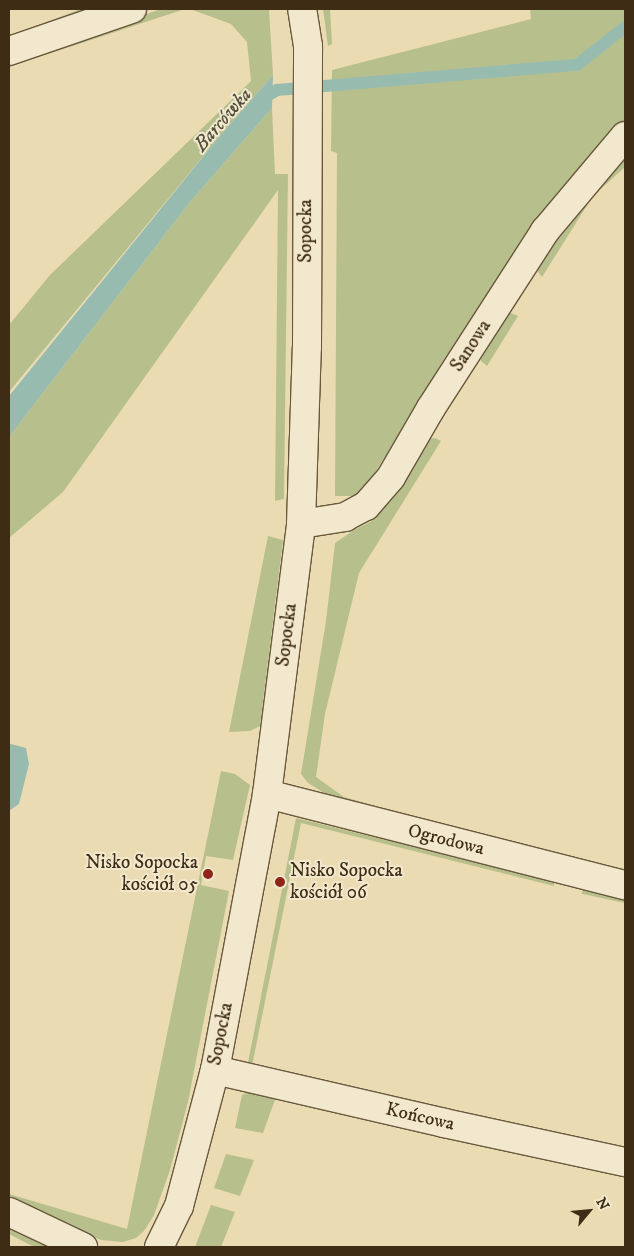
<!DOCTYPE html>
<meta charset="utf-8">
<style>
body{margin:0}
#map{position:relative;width:634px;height:1256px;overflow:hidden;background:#ebdbb3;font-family:"IM FELL DW Pica",serif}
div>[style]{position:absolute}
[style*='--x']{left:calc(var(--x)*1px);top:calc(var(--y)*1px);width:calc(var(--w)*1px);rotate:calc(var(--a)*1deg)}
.green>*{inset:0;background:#b7c08d;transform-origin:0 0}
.water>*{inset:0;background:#98bbb0}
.stream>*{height:12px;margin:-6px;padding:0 6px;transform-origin:6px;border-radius:6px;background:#98bbb0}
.roads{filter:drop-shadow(1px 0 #69583c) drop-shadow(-1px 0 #69583c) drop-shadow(0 1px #69583c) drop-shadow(0 -1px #69583c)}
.minor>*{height:28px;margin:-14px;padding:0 14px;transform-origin:14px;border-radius:14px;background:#f2e8ce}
.dots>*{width:14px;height:14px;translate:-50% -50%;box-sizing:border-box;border:2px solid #f2e8ce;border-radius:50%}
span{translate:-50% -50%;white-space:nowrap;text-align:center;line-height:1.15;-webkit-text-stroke:4px #f2e8ce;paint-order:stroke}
.street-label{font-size:19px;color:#3e2c15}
.poi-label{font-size:19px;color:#3e2c15}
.right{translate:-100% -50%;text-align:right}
.left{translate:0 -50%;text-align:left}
.water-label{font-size:20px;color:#54503c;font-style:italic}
.frame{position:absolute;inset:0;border:10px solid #3e2c15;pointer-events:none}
.north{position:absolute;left:564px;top:1186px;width:50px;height:50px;-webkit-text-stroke:4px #f2e8ce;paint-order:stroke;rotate:62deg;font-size:14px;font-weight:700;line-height:20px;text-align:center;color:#3e2c15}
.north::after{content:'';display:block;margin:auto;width:18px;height:22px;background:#3e2c15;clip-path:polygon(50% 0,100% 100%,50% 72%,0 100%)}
</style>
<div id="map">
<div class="green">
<i style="clip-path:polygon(81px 9px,108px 9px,9px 43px,9px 36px)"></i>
<i style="clip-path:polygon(161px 9px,185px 9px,9px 67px,9px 61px)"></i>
<i style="clip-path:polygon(190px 9px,269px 9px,273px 75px,219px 137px,9px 392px,9px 325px,50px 275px,251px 81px,247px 42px,231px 24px)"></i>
<i style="clip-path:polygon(323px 9px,330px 9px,332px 44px,328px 46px)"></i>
<i style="clip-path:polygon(530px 9px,625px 9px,625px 125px,431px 385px,363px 491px,353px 496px,335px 496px,337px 153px,331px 151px,332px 70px,531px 19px)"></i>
<i style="clip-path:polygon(272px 108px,275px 174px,288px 174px,284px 499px,275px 501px,278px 190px,63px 492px,9px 538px,9px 437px,190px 202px)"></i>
<i style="clip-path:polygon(625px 157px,625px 167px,593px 196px,542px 277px,538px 272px,538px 264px,592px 189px)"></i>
<i style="clip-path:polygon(511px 313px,518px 316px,487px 366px,481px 361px,479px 354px,505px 315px)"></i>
<i style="clip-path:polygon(435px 438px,441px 441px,359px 573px,325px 714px,316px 777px,344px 797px,475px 835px,347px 803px,326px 794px,308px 783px,301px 774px,326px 621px,335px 543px,354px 530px,370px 522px,382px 509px,428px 439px)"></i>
<i style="clip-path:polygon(268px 536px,283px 540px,260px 726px,250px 731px,229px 732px)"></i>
<i style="clip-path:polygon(221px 771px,235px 774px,250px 785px,233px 860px,206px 856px,201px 885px,229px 891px,188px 1102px,170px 1170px,154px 1215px,144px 1231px,136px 1238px,123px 1242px,101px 1240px,17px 1204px,9px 1200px,9px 1194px,127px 1229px)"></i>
<i style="clip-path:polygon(296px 818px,554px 881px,554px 886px,301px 823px,252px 1066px,247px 1068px)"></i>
<i style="left:583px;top:888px;width:43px;height:6px;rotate:12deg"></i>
<i style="clip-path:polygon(252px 1091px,277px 1094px,263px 1133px,235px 1128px,242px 1095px)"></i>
<i style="clip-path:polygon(226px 1154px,254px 1160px,240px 1196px,214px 1188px)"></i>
<i style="clip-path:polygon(211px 1205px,235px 1212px,221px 1247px,195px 1247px)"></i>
<i style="clip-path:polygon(9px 1227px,52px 1247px,34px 1247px,9px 1234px)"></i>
</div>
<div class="water">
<i style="clip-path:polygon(273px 75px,272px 108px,190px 202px,9px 437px,9px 396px,219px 137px)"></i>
<i style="clip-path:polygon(11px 744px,26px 748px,29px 764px,19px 804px,9px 811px,9px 745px)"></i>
</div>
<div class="stream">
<i style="--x:260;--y:103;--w:10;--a:-45"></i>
<i style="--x:267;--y:96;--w:12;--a:-31"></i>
<i style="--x:277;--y:90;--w:301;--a:-4.8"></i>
<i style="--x:577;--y:65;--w:61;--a:-38.4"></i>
</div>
<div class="roads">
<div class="minor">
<i style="--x:9;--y:51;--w:130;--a:-18.9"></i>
<i style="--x:301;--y:524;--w:45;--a:-9"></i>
<i style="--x:345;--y:517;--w:24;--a:-28"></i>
<i style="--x:366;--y:506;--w:38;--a:-49"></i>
<i style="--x:391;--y:477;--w:80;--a:-59.9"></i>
<i style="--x:431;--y:408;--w:211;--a:-57.2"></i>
<i style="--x:545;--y:231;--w:124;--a:-49.9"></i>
<i style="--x:267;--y:794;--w:369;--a:14.3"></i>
<i style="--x:215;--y:1070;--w:235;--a:13"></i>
<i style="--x:444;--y:1123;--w:185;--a:12.2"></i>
<i style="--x:9;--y:1212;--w:82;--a:25.3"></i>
<i style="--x:159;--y:1247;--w:46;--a:-64"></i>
<i style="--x:179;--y:1206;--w:141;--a:-75.2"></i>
<i style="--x:215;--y:1070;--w:281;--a:-79.3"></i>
<i style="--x:267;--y:794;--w:272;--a:-82.8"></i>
<i style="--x:301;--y:524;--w:177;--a:-88.1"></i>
<i style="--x:307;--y:347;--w:301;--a:-89.8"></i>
<i style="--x:308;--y:46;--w:37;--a:-99"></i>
</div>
</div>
<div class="dots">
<i style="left:208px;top:874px;background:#8f2418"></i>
<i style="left:280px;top:882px;background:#8f2418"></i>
</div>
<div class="street-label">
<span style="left:306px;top:231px;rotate:-90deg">Sopocka</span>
<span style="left:471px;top:346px;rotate:-57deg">Sanowa</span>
<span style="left:287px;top:635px;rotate:-83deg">Sopocka</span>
<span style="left:446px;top:840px;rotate:14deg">Ogrodowa</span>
<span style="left:221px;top:1034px;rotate:-79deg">Sopocka</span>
<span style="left:420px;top:1117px;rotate:13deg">Końcowa</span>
</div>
<div class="poi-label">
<span class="right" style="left:198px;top:874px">Nisko Sopocka<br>kościół 05</span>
<span class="left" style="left:290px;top:882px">Nisko Sopocka<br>kościół 06</span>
</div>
<div class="water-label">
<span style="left:223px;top:120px;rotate:-49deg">Barcówka</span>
</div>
<div class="frame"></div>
<div class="north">N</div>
</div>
